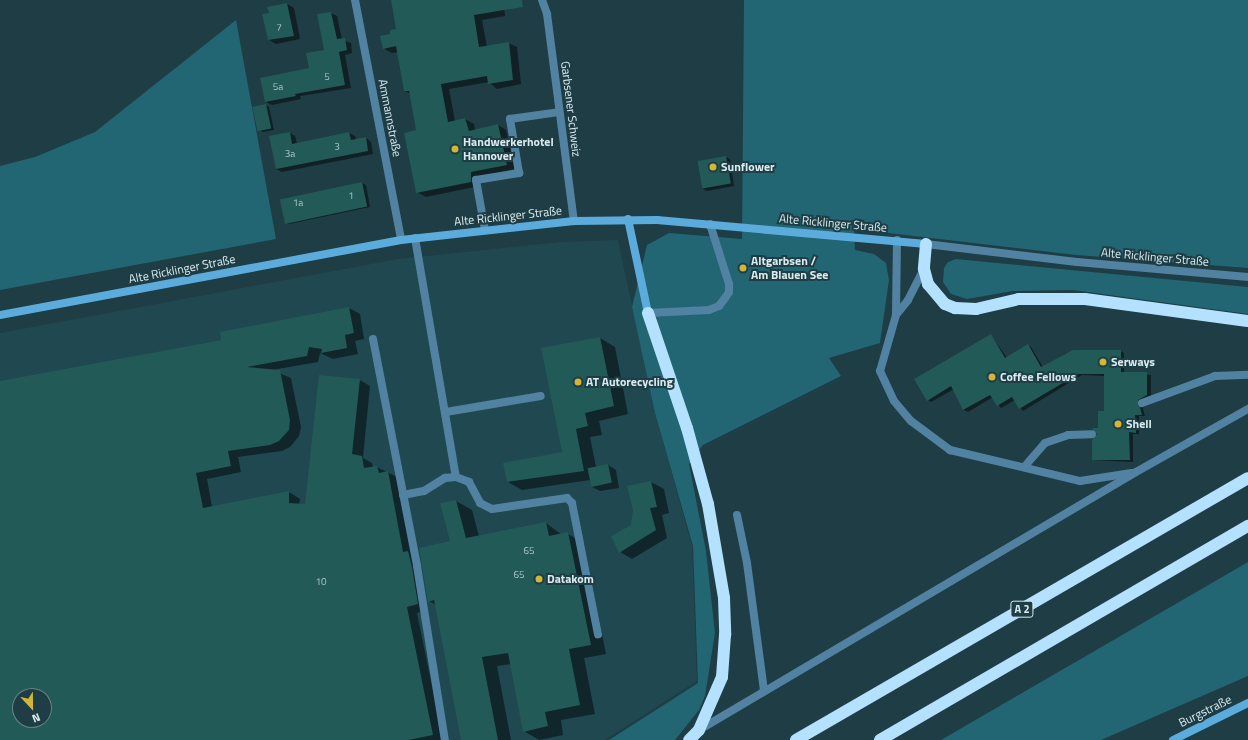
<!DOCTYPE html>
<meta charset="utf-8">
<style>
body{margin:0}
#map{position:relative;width:1248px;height:740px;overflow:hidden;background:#1e3d44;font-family:"Titillium Web",sans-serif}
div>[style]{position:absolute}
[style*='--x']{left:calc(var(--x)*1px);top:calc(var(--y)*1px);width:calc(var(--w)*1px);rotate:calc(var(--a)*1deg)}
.built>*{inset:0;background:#1f4851}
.green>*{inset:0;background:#226573}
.shadow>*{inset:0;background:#0007}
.building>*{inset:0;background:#225a57;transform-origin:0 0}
.lane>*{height:8px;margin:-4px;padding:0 4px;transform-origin:4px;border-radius:4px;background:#5282a1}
.street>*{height:8px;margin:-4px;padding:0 4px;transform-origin:4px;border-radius:4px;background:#5282a1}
.secondary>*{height:8px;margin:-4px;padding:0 4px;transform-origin:4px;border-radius:4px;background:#5bacdd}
.highway>*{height:12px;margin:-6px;padding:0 6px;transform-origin:6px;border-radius:6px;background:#b4e1ff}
.dots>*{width:11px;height:11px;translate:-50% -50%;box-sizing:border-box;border:2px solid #1e3d44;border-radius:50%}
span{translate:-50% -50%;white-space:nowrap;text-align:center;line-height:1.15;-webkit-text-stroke:4px #1e3d44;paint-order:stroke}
.number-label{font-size:10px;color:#adc8ca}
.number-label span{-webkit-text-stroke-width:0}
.shield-label span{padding:1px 3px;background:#1e3d44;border:1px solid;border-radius:3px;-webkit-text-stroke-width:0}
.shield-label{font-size:11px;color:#dbecf1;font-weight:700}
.street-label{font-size:12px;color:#dbecf1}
.poi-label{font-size:12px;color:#dbecf1;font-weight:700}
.left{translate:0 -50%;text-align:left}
.north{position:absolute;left:12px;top:688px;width:40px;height:40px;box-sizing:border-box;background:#1e3d44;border:1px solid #6a8389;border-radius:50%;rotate:158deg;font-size:11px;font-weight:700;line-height:16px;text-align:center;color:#dbecf1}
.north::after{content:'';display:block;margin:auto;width:14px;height:18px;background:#d3b635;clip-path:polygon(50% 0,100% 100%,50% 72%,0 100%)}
</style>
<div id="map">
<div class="built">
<i style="clip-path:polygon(evenodd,618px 240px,655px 413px,692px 546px,697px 681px,605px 740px,0 740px,0 333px,398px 259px,560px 242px,618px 240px,20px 696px,44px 696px,44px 720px,20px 720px,20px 696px)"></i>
</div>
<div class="green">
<i style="clip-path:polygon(744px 0,1248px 0,1248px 268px,1076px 255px,854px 229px,855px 250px,874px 254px,886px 263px,889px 280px,880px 343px,829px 358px,841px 376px,703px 445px,689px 464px,706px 551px,715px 633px,705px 696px,699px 710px,675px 740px,609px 740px,698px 683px,693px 546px,655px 413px,632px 307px,647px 245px,669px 233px,742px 239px)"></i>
<i style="clip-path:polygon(236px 20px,276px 239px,0 290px,0 166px,35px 157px,95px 132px)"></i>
<i style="clip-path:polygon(956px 259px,1248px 287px,1248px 314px,1073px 290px,1013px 291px,967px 299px,951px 294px,943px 282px,944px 268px,948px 262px)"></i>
<i style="clip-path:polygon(1248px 562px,1248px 676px,1101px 740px,941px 740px)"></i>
</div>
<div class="shadow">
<i style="clip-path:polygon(392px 0,503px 0,505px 16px,482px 20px,487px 47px,508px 43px,517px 47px,521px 84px,497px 89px,489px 82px,449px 89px,455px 121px,465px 119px,474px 124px,475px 130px,498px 125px,506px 130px,515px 169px,479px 176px,479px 186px,426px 197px,417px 192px,417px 130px,411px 94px,405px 91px,398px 52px,392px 53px,383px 48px,397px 29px)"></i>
<i style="clip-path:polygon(287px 4px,294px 8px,300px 39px,276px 44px,269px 40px,270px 14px)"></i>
<i style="clip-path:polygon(331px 13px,337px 16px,342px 40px,351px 43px,352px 53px,345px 55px,351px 88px,300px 96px,301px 99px,272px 105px,266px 102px,261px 79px,310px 69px,325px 51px)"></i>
<i style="clip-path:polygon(266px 105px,269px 107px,274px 130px,263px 132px,259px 130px)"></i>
<i style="clip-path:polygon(290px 133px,295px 136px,297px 144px,349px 133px,355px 136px,356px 140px,366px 138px,371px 142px,373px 154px,282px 172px,276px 169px)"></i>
<i style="clip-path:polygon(726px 157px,730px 159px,734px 186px,707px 191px,703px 189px)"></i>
<i style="clip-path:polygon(362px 183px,366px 185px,370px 207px,289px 224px,286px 222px)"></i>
<i style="clip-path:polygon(evenodd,349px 308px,360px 314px,364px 339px,355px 341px,358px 354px,333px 359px,320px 353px,318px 362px,272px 370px,291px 378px,301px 427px,299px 436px,290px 447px,282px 451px,238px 457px,241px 472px,207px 479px,212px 507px,289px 492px,300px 499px,299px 504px,306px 505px,360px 380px,370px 386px,363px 458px,372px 463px,373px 468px,377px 467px,399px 478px,428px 610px,417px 613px,443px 740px,0 740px,0 382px,222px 340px,349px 308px,20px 696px,44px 696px,44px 720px,20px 720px,20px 696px)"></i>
<i style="clip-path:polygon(991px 335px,1007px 358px,1028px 345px,1031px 347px,1043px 367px,1121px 351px,1124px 353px,1124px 373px,1151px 375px,1151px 397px,1141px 402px,1145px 416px,1139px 416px,1139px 434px,1133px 434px,1133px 462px,1093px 460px,1105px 412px,1105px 376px,1082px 375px,1023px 411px,1015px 400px,1001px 408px,993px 397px,968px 412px,964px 410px,954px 389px,931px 402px,928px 400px)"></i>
<i style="clip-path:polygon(600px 338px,615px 347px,628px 414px,599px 421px,602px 435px,590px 437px,596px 467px,608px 465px,616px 470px,619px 488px,600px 491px,592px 487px,590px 480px,522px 490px,508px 482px,563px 452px,542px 349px)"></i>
<i style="clip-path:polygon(651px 482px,664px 489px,669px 513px,662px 515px,667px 538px,632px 559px,620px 552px,632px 526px,634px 510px,629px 487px)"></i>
<i style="clip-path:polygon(456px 501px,472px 510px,479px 536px,546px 523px,562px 535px,568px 534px,584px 543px,606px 654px,584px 658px,595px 714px,561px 720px,563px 735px,539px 740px,524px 731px,511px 664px,497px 666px,511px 740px,462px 740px,436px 605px,429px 601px,451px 542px)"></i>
</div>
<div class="building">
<i style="clip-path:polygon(391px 0,522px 0,523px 7px,474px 15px,479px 47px,509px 42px,513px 80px,488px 84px,487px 76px,441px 84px,448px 122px,465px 118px,469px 131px,498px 124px,507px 165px,471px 172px,471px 182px,416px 193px,404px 133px,416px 130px,409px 91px,404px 91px,396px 46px,383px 49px,380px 36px,390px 34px,390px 30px,396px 29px)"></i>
<i style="clip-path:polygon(287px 3px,294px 36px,268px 40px,262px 14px,269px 13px,267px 7px)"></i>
<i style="clip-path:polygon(331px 12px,337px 39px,345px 38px,347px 50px,339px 52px,345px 85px,295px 94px,296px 96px,265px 102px,260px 78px,309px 68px,306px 53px,324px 50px,317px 14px)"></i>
<i style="left:266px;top:104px;width:25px;height:14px;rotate:78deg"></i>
<i style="clip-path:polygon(290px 132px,292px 144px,349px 132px,351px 140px,366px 137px,368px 151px,276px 169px,269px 136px)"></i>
<i style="left:726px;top:156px;width:28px;height:29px;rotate:80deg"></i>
<i style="left:362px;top:182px;width:25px;height:84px;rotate:78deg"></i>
<i style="clip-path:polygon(evenodd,349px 307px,354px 333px,345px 335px,347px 348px,321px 353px,322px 349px,309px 347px,307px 356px,247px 367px,280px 370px,290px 420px,289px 430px,279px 441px,270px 445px,228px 451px,231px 466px,196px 473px,203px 508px,289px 491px,289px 503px,305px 504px,319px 375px,360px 379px,352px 454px,362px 456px,364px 468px,377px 466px,379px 473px,388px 471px,403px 552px,408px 551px,412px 567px,418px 604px,407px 607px,433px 735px,408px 740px,0 740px,0 381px,221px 340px,220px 332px,349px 307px,20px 696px,44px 696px,44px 720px,20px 720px,20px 696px)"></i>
<i style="clip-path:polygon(991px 334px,1005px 358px,1028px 344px,1041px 367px,1073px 350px,1121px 350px,1121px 372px,1147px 372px,1147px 395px,1138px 400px,1142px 415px,1135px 415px,1136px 433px,1129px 432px,1130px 460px,1092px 460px,1092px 440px,1097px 434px,1092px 428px,1098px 428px,1098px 411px,1104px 411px,1104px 374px,1078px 374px,1019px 409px,1012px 397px,997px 406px,990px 395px,963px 410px,951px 386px,927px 401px,914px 379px)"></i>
<i style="clip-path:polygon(600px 337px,614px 406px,585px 413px,588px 426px,576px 429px,584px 471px,507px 482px,503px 463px,562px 452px,541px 348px)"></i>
<i style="left:608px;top:464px;width:19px;height:21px;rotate:78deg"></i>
<i style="clip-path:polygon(651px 481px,657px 507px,650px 508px,656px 530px,619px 553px,611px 536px,631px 525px,633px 510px,627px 486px)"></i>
<i style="clip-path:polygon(456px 500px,466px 538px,546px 522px,549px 536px,568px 532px,591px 645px,569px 649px,580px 705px,545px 712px,548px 726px,523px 732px,508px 653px,482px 657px,498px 740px,461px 740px,434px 600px,428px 602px,419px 548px,450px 541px,440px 503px)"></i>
</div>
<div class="lane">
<i style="--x:485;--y:230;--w:51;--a:-100.2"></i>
<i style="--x:476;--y:180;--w:44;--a:-9.2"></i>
<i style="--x:519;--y:173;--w:55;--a:-99.5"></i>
<i style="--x:510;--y:119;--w:49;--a:-8.1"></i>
<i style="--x:415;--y:238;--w:242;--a:80.3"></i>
<i style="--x:897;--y:240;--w:75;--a:90.8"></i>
<i style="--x:896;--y:315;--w:58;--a:105.9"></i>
<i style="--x:880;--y:371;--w:33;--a:65"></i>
<i style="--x:894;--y:401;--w:26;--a:50"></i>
<i style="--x:911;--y:421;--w:49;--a:36.6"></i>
<i style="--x:950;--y:450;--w:134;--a:13.4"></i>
<i style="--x:1080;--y:481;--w:52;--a:-8.9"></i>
<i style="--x:896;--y:315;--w:19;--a:-51"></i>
<i style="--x:908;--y:300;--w:35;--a:-63"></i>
<i style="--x:373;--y:339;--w:231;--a:79"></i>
<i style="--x:417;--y:566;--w:176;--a:80.9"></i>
<i style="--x:1142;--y:403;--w:78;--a:-20.3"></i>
<i style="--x:1215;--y:376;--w:33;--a:-2"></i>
<i style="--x:446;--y:412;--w:96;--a:-9.6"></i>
<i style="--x:1025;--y:466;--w:30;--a:-49"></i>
<i style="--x:1045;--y:443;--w:24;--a:-19"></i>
<i style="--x:1068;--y:435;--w:24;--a:-2"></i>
<i style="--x:403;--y:495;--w:21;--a:-11"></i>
<i style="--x:424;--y:491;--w:25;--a:-32"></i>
<i style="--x:445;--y:478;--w:11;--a:-5"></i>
<i style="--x:456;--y:477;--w:14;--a:21"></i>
<i style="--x:469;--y:482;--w:24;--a:62"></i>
<i style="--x:480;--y:503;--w:13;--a:27"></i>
<i style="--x:492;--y:509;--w:76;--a:-8.3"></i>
<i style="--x:567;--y:498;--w:7;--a:45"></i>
<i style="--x:572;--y:503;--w:134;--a:78.8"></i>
<i style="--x:737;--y:515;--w:49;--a:78.2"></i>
<i style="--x:747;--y:563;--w:129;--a:82.4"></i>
<i style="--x:699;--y:730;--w:507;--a:-30.56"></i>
<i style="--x:1136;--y:472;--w:129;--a:-29.4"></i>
</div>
<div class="street">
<i style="--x:355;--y:0;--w:244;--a:79.1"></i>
<i style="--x:542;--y:0;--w:15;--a:70"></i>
<i style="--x:547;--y:14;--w:209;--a:82.6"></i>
<i style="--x:926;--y:244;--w:152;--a:6.8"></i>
<i style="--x:1077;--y:262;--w:172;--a:5"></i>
<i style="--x:648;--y:313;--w:61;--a:-2.8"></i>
<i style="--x:709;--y:310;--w:11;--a:-22"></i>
<i style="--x:719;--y:306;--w:10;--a:-53"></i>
<i style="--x:725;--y:298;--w:7;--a:-56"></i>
<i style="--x:729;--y:292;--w:8;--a:-90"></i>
<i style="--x:729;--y:284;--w:63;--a:-107.6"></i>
</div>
<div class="secondary">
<i style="--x:628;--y:219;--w:96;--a:78"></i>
<i style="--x:0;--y:315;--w:408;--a:-10.6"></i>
<i style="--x:401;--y:240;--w:174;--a:-6.3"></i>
<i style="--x:574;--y:221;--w:83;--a:-0.7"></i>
<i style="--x:657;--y:220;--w:270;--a:5.1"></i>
<i style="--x:1173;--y:740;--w:84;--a:-26.3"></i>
</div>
<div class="highway">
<i style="--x:926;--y:244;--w:25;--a:95"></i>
<i style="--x:924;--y:269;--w:16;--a:75"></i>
<i style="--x:928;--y:284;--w:26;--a:50"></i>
<i style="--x:945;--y:304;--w:11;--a:22"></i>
<i style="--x:955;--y:308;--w:21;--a:3"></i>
<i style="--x:976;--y:309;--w:44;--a:-13.1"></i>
<i style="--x:1019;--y:299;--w:66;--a:0"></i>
<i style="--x:1085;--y:299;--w:164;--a:7.7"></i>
<i style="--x:648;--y:313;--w:121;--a:71.3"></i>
<i style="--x:687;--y:428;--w:79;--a:74.6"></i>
<i style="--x:708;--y:504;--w:95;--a:80.3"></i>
<i style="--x:724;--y:598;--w:37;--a:88"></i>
<i style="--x:725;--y:635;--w:42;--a:94.1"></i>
<i style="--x:722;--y:677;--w:58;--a:113.5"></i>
<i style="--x:699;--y:730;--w:14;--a:135"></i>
<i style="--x:796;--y:740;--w:522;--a:-30.1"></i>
<i style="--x:880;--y:740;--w:426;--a:-30.2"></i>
</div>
<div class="dots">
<i style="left:455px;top:149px;background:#d3b635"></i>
<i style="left:713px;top:167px;background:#d3b635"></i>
<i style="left:743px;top:268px;background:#d3b635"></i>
<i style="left:1103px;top:362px;background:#d3b635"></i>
<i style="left:992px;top:377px;background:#d3b635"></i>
<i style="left:578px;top:382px;background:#d3b635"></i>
<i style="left:1118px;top:424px;background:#d3b635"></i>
<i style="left:539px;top:579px;background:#d3b635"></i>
</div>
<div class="number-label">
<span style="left:279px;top:28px">7</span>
<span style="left:327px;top:77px">5</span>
<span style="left:278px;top:87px">5a</span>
<span style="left:337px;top:147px">3</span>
<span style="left:290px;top:154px">3a</span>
<span style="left:351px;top:196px">1</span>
<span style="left:298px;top:203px">1a</span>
<span style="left:529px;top:551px">65</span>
<span style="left:519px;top:575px">65</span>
<span style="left:321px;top:582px">10</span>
</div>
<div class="shield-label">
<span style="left:1022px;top:609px">A 2</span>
</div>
<div class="street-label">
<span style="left:571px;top:109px;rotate:83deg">Garbsener Schweiz</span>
<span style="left:390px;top:118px;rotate:79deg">Ammannstraße</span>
<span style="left:508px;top:216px;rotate:-6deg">Alte Ricklinger Straße</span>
<span style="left:833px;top:223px;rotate:5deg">Alte Ricklinger Straße</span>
<span style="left:1155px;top:257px;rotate:5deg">Alte Ricklinger Straße</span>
<span style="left:182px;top:269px;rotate:-11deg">Alte Ricklinger Straße</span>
<span style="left:1205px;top:711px;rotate:-26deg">Burgstraße</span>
</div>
<div class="poi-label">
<span class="left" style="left:463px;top:149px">Handwerkerhotel<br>Hannover</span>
<span class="left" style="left:721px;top:167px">Sunflower</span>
<span class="left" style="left:751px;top:268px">Altgarbsen /<br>Am Blauen See</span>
<span class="left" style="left:1111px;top:362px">Serways</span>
<span class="left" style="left:1000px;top:377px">Coffee Fellows</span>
<span class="left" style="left:586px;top:382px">AT Autorecycling</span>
<span class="left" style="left:1126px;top:424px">Shell</span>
<span class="left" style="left:547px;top:579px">Datakom</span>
</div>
<div class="north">N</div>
</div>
